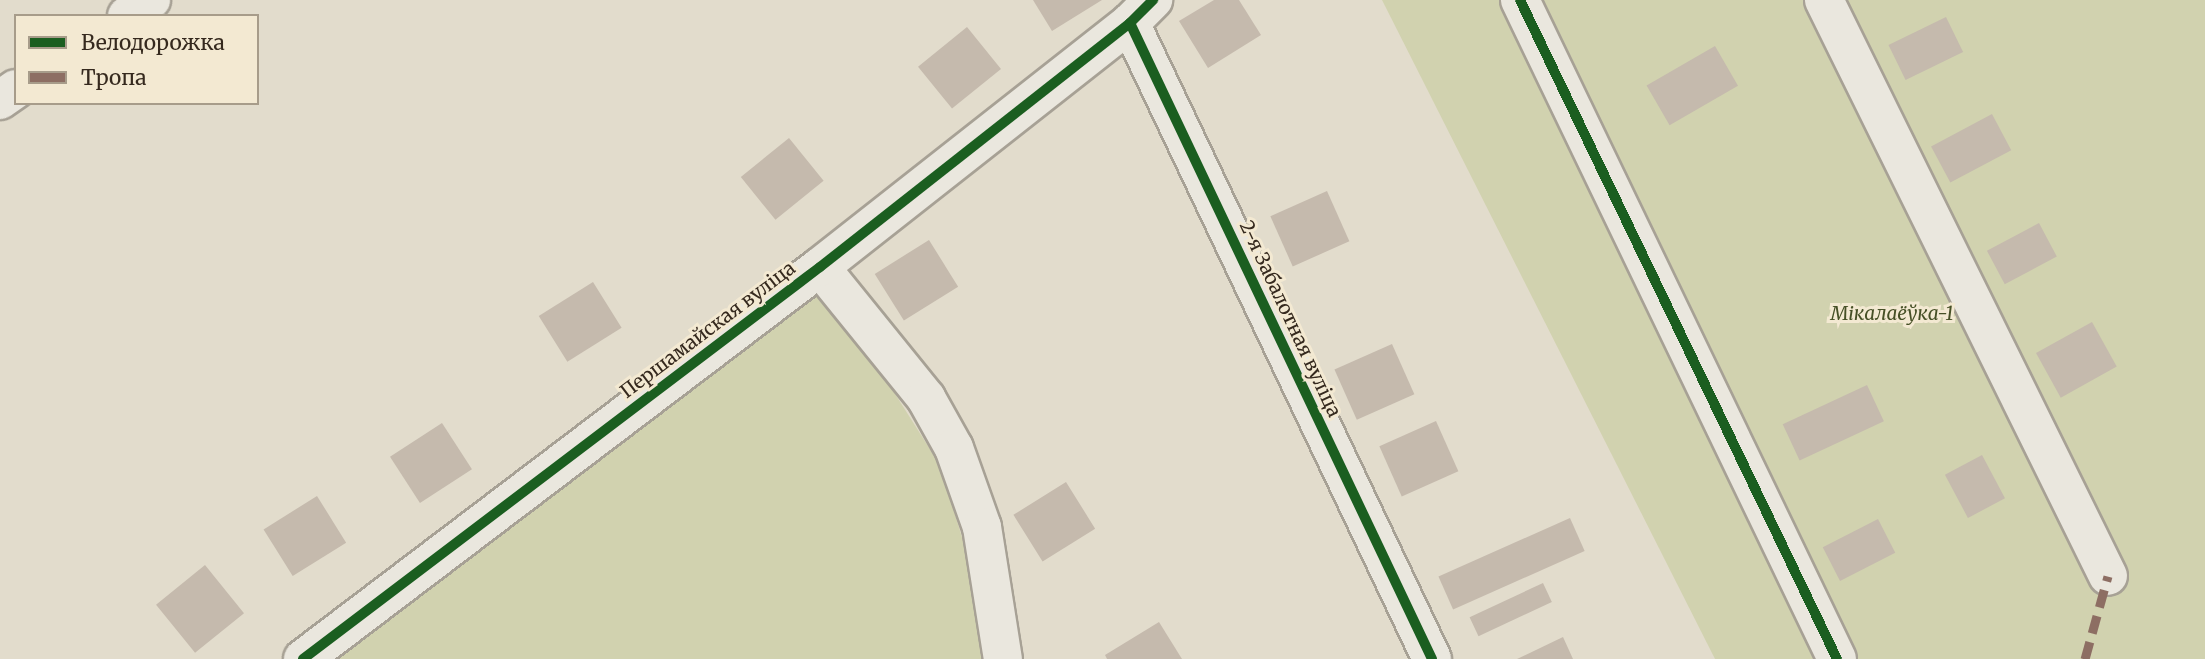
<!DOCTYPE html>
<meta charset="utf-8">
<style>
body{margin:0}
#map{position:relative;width:2205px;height:659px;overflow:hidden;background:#e2dccc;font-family:Merriweather,serif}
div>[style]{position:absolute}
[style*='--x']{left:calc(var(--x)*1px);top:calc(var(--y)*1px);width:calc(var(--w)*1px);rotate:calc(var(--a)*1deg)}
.green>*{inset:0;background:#d1d2af}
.building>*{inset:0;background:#c5baad;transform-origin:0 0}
.roads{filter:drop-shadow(2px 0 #a7a195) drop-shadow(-2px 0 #a7a195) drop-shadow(0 2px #a7a195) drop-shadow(0 -2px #a7a195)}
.minor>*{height:38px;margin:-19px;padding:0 19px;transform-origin:19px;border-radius:19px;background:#eae7de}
.quiet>*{height:9px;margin-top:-4.5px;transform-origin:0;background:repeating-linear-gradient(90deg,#8d6e63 0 18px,transparent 0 27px)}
.cycleway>*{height:10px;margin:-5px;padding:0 5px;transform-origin:5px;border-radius:5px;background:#1b5e20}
span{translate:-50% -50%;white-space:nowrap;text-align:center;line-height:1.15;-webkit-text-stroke:6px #f3e9d2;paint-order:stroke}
.park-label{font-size:19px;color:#465026;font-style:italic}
.street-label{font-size:19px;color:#35291e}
.legend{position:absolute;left:14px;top:14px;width:245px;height:91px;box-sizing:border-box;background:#f3e9d2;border:2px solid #a79c8a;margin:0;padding:9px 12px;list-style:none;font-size:21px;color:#35291e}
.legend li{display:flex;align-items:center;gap:14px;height:35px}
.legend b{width:35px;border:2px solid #a79c8a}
</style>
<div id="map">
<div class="green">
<i style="clip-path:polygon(1382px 0,2205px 0,2205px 659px,1715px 659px)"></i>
<i style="clip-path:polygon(822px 291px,873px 359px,940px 465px,978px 590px,989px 659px,338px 659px,804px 297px)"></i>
</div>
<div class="building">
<i style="clip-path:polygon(1033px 0,1102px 0,1052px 31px)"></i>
<i style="clip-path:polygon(1214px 0,1239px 0,1261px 35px,1208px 68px,1179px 21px)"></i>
<i style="left:1946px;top:17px;width:39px;height:64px;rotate:64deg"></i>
<i style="left:967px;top:27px;width:54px;height:63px;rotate:51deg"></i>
<i style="left:1715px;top:46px;width:46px;height:79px;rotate:60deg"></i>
<i style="left:1992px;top:114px;width:41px;height:69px;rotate:62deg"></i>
<i style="left:789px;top:138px;width:55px;height:62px;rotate:51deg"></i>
<i style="left:1327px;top:191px;width:55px;height:62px;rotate:66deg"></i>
<i style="left:2039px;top:223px;width:38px;height:59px;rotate:62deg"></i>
<i style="left:929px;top:240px;width:55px;height:64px;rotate:58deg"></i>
<i style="left:593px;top:282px;width:54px;height:64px;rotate:58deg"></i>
<i style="left:2092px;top:322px;width:51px;height:64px;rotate:61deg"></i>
<i style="left:1392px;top:344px;width:55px;height:63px;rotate:66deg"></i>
<i style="left:1867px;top:385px;width:40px;height:93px;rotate:65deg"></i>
<i style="left:1436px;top:421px;width:55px;height:62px;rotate:66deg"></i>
<i style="left:442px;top:423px;width:55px;height:62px;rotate:57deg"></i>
<i style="left:1982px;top:455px;width:49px;height:42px;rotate:62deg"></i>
<i style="left:1066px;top:482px;width:55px;height:62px;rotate:58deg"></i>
<i style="left:317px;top:496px;width:55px;height:63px;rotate:58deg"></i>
<i style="left:1570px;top:518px;width:36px;height:144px;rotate:66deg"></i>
<i style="left:1878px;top:519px;width:38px;height:62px;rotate:63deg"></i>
<i style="left:205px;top:565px;width:62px;height:63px;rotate:51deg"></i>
<i style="left:1543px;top:583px;width:21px;height:81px;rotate:65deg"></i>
<i style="clip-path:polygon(1159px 622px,1182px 659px,1107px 659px,1105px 655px)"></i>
<i style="clip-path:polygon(1563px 637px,1573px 659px,1517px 659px)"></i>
</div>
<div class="roads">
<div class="minor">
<i style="--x:1520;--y:0;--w:731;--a:64.31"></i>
<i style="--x:1824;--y:0;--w:642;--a:63.75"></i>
<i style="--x:127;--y:16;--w:29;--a:-34"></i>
<i style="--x:1130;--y:23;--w:704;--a:64.6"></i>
<i style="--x:0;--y:100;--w:19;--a:-35"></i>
<i style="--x:820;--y:267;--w:169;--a:51"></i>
<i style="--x:926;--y:398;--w:57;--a:60.8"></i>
<i style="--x:954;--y:448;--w:84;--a:70.5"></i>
<i style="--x:982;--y:527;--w:134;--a:81"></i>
<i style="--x:303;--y:659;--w:649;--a:-37.17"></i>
<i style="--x:820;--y:267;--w:395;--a:-38.2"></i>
<i style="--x:1130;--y:23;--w:33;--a:-45"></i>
</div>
</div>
<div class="quiet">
<i style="--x:2085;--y:659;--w:86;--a:-74.5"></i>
</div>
<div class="cycleway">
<i style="--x:1520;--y:0;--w:731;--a:64.31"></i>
<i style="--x:1130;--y:23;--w:704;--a:64.6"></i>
<i style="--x:303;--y:659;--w:649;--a:-37.17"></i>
<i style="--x:820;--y:267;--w:395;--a:-38.2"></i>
<i style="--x:1130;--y:23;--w:33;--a:-45"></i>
</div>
<div class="park-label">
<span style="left:1892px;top:314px">Мікалаёўка-1</span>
</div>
<div class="street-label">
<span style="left:1290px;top:319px;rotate:65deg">2-я Забалотная вуліца</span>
<span style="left:708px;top:330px;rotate:-37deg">Першамайская вуліца</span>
</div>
<ul class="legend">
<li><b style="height:9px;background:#1b5e20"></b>Велодорожка</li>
<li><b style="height:9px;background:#8d6e63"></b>Тропа</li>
</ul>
</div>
